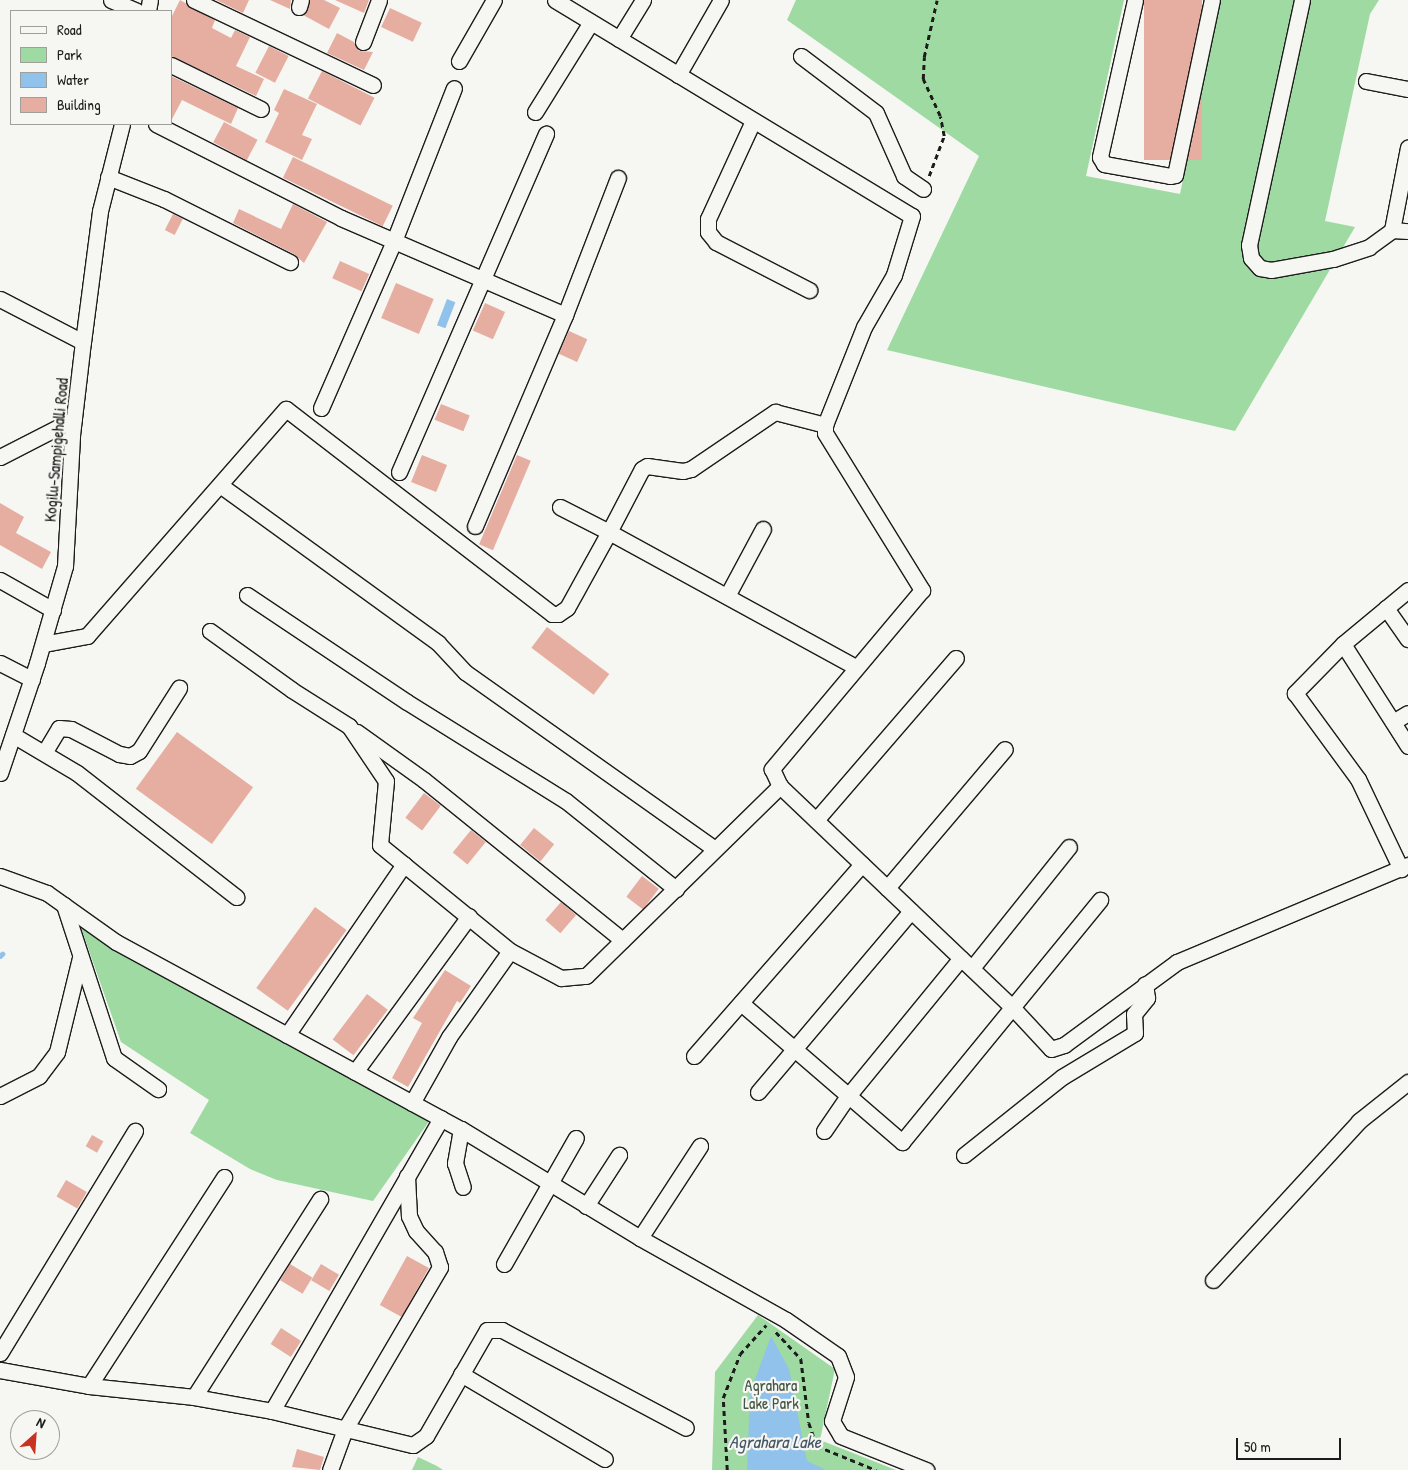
<!DOCTYPE html>
<style>
body{margin:0}
#map{position:relative;width:1408px;height:1470px;overflow:hidden;background:#f6f6f2;font-family:"Patrick Hand",sans-serif}
div>[style]{position:absolute}
[style*='--x']{left:calc(var(--x)*1px);top:calc(var(--y)*1px);width:calc(var(--w)*1px);rotate:calc(var(--a)*1deg)}
.green>*{inset:0;background:#9edaa2}
.water>*{inset:0;background:#90c2ec;transform-origin:0 0}
.stream>*{height:4.5px;margin:-2.25px;padding:0 2.25px;transform-origin:2.25px;border-radius:2.25px;background:#90c2ec}
.building>*{inset:0;background:#e6aea0;transform-origin:0 0}
.path>*{height:2.5px;margin-top:-1.25px;transform-origin:0;background:repeating-linear-gradient(90deg,#1c1c1c 0 5px,transparent 0 9px)}
.roads{filter:drop-shadow(1px 0 #1c1c1c) drop-shadow(-1px 0 #1c1c1c) drop-shadow(0 1px #1c1c1c) drop-shadow(0 -1px #1c1c1c)}
.minor>*{height:15px;margin:-7.5px;padding:0 7.5px;transform-origin:7.5px;border-radius:7.5px;background:#f6f6f2}
span{translate:-50% -50%;white-space:nowrap;text-align:center;line-height:1.15;-webkit-text-stroke:4.5px #f6f6f2;paint-order:stroke}
.street-label{font-size:16px;color:#1c1c1c}
.park-label{font-size:16px;color:#435544}
.water-label{font-size:18px;color:#455665;font-style:italic}
.legend{position:absolute;left:10px;top:10px;width:162px;height:115px;box-sizing:border-box;background:#f6f6f2;border:1px solid #9f9f9c;margin:0;padding:6px 9px;list-style:none;font-size:15px;color:#1c1c1c}
.legend li{display:flex;align-items:center;gap:10px;height:25px}
.legend b{width:25px;border:1px solid #9f9f9c}
.north{position:absolute;left:10px;top:1410px;width:50px;height:50px;box-sizing:border-box;background:#f6f6f2;border:1px solid #9f9f9c;border-radius:50%;rotate:26deg;font-size:14px;font-weight:700;line-height:20px;text-align:center;color:#1c1c1c}
.north::after{content:'';display:block;margin:auto;width:18px;height:22px;background:#c8321e;clip-path:polygon(50% 0,100% 100%,50% 72%,0 100%)}
.scale{position:absolute;left:1236px;top:1438px;width:105px;height:22px;box-sizing:border-box;border:2px solid #1c1c1c;border-top:0;padding-left:6px;font-size:15px;line-height:18px;white-space:nowrap;color:#1c1c1c;-webkit-text-stroke:4px #f6f6f2;paint-order:stroke}
</style>
<div id="map">
<div class="green">
<i style="clip-path:polygon(796px 0,1124px 0,1086px 176px,1180px 194px,1220px 0,1379px 0,1370px 14px,1325px 221px,1355px 227px,1235px 431px,887px 350px,979px 156px,787px 20px)"></i>
<i style="clip-path:polygon(80px 925px,430px 1120px,373px 1201px,277px 1180px,250px 1169px,190px 1133px,209px 1100px,121px 1042px)"></i>
<i style="clip-path:polygon(758px 1315px,835px 1369px,820px 1440px,896px 1470px,712px 1470px,715px 1372px)"></i>
<i style="clip-path:polygon(418px 1457px,437px 1466px,443px 1470px,412px 1470px)"></i>
</div>
<div class="water">
<i style="left:447px;top:299px;width:9px;height:28px;rotate:21deg"></i>
<i style="clip-path:polygon(771px 1336px,789px 1369px,807px 1461px,826px 1470px,747px 1470px,750px 1393px)"></i>
</div>
<div class="stream">
<i style="--x:0;--y:956;--w:3;--a:-45"></i>
</div>
<div class="building">
<i style="clip-path:polygon(180px 0,215px 20px,212px 28px,231px 38px,235px 30px,250px 37px,236px 66px,264px 79px,256px 96px,171px 56px,171px 18px)"></i>
<i style="clip-path:polygon(216px 0,249px 0,243px 13px)"></i>
<i style="clip-path:polygon(270px 0,291px 0,290px 9px)"></i>
<i style="clip-path:polygon(310px 0,324px 0,340px 8px,329px 29px,303px 15px)"></i>
<i style="clip-path:polygon(335px 0,369px 0,364px 13px)"></i>
<i style="left:1144px;top:0;width:58px;height:160px"></i>
<i style="left:390px;top:8px;width:35px;height:21px;rotate:25deg"></i>
<i style="clip-path:polygon(337px 33px,354px 42px,359px 51px,373px 52px,364px 70px,327px 53px)"></i>
<i style="left:269px;top:46px;width:22px;height:30px;rotate:27deg"></i>
<i style="left:322px;top:71px;width:59px;height:31px;rotate:27deg"></i>
<i style="clip-path:polygon(171px 76px,238px 108px,231px 124px,182px 100px,171px 121px)"></i>
<i style="clip-path:polygon(284px 89px,317px 104px,302px 135px,312px 139px,302px 160px,265px 142px,279px 113px,274px 110px)"></i>
<i style="left:224px;top:122px;width:38px;height:23px;rotate:28deg"></i>
<i style="left:293px;top:157px;width:111px;height:23px;rotate:26deg"></i>
<i style="clip-path:polygon(293px 204px,327px 222px,304px 263px,294px 254px,233px 223px,239px 209px,281px 229px)"></i>
<i style="left:173px;top:214px;width:11px;height:18px;rotate:27deg"></i>
<i style="left:340px;top:261px;width:32px;height:19px;rotate:24deg"></i>
<i style="left:396px;top:283px;width:41px;height:38px;rotate:23deg"></i>
<i style="left:485px;top:303px;width:22px;height:30px;rotate:24deg"></i>
<i style="left:569px;top:331px;width:20px;height:25px;rotate:24deg"></i>
<i style="left:441px;top:404px;width:31px;height:17px;rotate:22deg"></i>
<i style="left:422px;top:455px;width:27px;height:29px;rotate:22deg"></i>
<i style="left:517px;top:455px;width:15px;height:97px;rotate:23deg"></i>
<i style="clip-path:polygon(0 503px,24px 517px,16px 533px,51px 552px,42px 569px,0 545px)"></i>
<i style="left:547px;top:627px;width:78px;height:26px;rotate:37deg"></i>
<i style="left:177px;top:732px;width:94px;height:70px;rotate:36deg"></i>
<i style="left:424px;top:793px;width:21px;height:31px;rotate:37deg"></i>
<i style="left:534px;top:828px;width:26px;height:22px;rotate:39deg"></i>
<i style="left:471px;top:830px;width:19px;height:29px;rotate:39deg"></i>
<i style="left:642px;top:876px;width:21px;height:26px;rotate:37deg"></i>
<i style="left:561px;top:902px;width:20px;height:24px;rotate:41deg"></i>
<i style="left:315px;top:907px;width:39px;height:100px;rotate:36deg"></i>
<i style="clip-path:polygon(445px 970px,471px 986px,460px 1003px,457px 1001px,408px 1087px,392px 1078px,422px 1023px,413px 1018px)"></i>
<i style="left:367px;top:994px;width:26px;height:57px;rotate:37deg"></i>
<i style="left:92px;top:1135px;width:13px;height:13px;rotate:29deg"></i>
<i style="left:66px;top:1180px;width:24px;height:19px;rotate:30deg"></i>
<i style="left:407px;top:1256px;width:25px;height:56px;rotate:29deg"></i>
<i style="left:290px;top:1264px;width:26px;height:19px;rotate:31deg"></i>
<i style="left:321px;top:1264px;width:21px;height:19px;rotate:31deg"></i>
<i style="left:281px;top:1328px;width:24px;height:19px;rotate:33deg"></i>
<i style="clip-path:polygon(297px 1449px,324px 1457px,320px 1470px,292px 1467px)"></i>
</div>
<div class="path">
<i style="--x:929;--y:176;--w:43;--a:-69.4"></i>
<i style="--x:944;--y:136;--w:20;--a:-101"></i>
<i style="--x:940;--y:116;--w:41;--a:-114.7"></i>
<i style="--x:923;--y:79;--w:22;--a:-87"></i>
<i style="--x:924;--y:57;--w:58;--a:-77.2"></i>
<i style="--x:776;--y:1332;--w:37;--a:47"></i>
<i style="--x:801;--y:1359;--w:64;--a:82.9"></i>
<i style="--x:809;--y:1423;--w:24;--a:71"></i>
<i style="--x:817;--y:1446;--w:64;--a:22.1"></i>
<i style="--x:727;--y:1470;--w:72;--a:-93.2"></i>
<i style="--x:723;--y:1398;--w:47;--a:-68.9"></i>
<i style="--x:740;--y:1354;--w:39;--a:-48"></i>
</div>
<div class="roads">
<div class="minor">
<i style="--x:111;--y:0;--w:28;--a:23"></i>
<i style="--x:194;--y:0;--w:198;--a:25.4"></i>
<i style="--x:555;--y:0;--w:417;--a:31.2"></i>
<i style="--x:912;--y:216;--w:62;--a:107"></i>
<i style="--x:894;--y:275;--w:60;--a:120"></i>
<i style="--x:864;--y:327;--w:105;--a:111.7"></i>
<i style="--x:825;--y:425;--w:8;--a:90"></i>
<i style="--x:825;--y:433;--w:185;--a:58.3"></i>
<i style="--x:922;--y:590;--w:234;--a:130"></i>
<i style="--x:772;--y:769;--w:19;--a:65"></i>
<i style="--x:780;--y:786;--w:320;--a:43.6"></i>
<i style="--x:1012;--y:1007;--w:57;--a:47.1"></i>
<i style="--x:1051;--y:1049;--w:14;--a:-17"></i>
<i style="--x:1064;--y:1045;--w:140;--a:-36.3"></i>
<i style="--x:1177;--y:962;--w:251;--a:-22.8"></i>
<i style="--x:1135;--y:0;--w:161;--a:102.6"></i>
<i style="--x:1100;--y:157;--w:8;--a:60"></i>
<i style="--x:1104;--y:164;--w:67;--a:10.3"></i>
<i style="--x:1170;--y:176;--w:5;--a:-11"></i>
<i style="--x:1175;--y:175;--w:179;--a:-78.1"></i>
<i style="--x:1302;--y:0;--w:251;--a:102.2"></i>
<i style="--x:1249;--y:245;--w:13;--a:81"></i>
<i style="--x:1251;--y:258;--w:13;--a:48"></i>
<i style="--x:1260;--y:268;--w:11;--a:10"></i>
<i style="--x:1271;--y:270;--w:63;--a:-10.1"></i>
<i style="--x:1333;--y:259;--w:38;--a:-18"></i>
<i style="--x:1369;--y:247;--w:29;--a:-36"></i>
<i style="--x:1392;--y:230;--w:16;--a:4"></i>
<i style="--x:299;--y:7;--w:7;--a:-74"></i>
<i style="--x:148;--y:11;--w:11;--a:-80"></i>
<i style="--x:619;--y:39;--w:46;--a:-58.4"></i>
<i style="--x:363;--y:42;--w:45;--a:-69.1"></i>
<i style="--x:801;--y:56;--w:94;--a:37.2"></i>
<i style="--x:876;--y:113;--w:69;--a:66"></i>
<i style="--x:904;--y:176;--w:23;--a:34"></i>
<i style="--x:459;--y:61;--w:70;--a:-60.2"></i>
<i style="--x:171;--y:65;--w:100;--a:26.1"></i>
<i style="--x:678;--y:75;--w:86;--a:-60.2"></i>
<i style="--x:1366;--y:81;--w:43;--a:10.8"></i>
<i style="--x:535;--y:112;--w:106;--a:-58.1"></i>
<i style="--x:753;--y:121;--w:108;--a:114.7"></i>
<i style="--x:708;--y:219;--w:13;--a:90"></i>
<i style="--x:708;--y:232;--w:13;--a:51"></i>
<i style="--x:716;--y:242;--w:105;--a:27.3"></i>
<i style="--x:156;--y:124;--w:208;--a:26.9"></i>
<i style="--x:341;--y:218;--w:244;--a:23.4"></i>
<i style="--x:108;--y:177;--w:60;--a:21.4"></i>
<i style="--x:164;--y:199;--w:141;--a:26.6"></i>
<i style="--x:1392;--y:230;--w:84;--a:-79"></i>
<i style="--x:0;--y:299;--w:93;--a:27.4"></i>
<i style="--x:321;--y:408;--w:182;--a:-66.4"></i>
<i style="--x:394;--y:241;--w:164;--a:-68.6"></i>
<i style="--x:0;--y:457;--w:83;--a:-27.2"></i>
<i style="--x:399;--y:472;--w:369;--a:-66.5"></i>
<i style="--x:220;--y:485;--w:269;--a:35.9"></i>
<i style="--x:438;--y:643;--w:40;--a:47"></i>
<i style="--x:465;--y:672;--w:306;--a:35.3"></i>
<i style="--x:560;--y:507;--w:55;--a:27"></i>
<i style="--x:609;--y:532;--w:71;--a:-62.4"></i>
<i style="--x:642;--y:469;--w:6;--a:-31"></i>
<i style="--x:647;--y:466;--w:36;--a:8"></i>
<i style="--x:683;--y:471;--w:8;--a:-14"></i>
<i style="--x:691;--y:469;--w:102;--a:-34.2"></i>
<i style="--x:775;--y:412;--w:52;--a:14.6"></i>
<i style="--x:475;--y:526;--w:229;--a:-66.9"></i>
<i style="--x:565;--y:315;--w:147;--a:-68.9"></i>
<i style="--x:0;--y:580;--w:61;--a:29.5"></i>
<i style="--x:1408;--y:590;--w:85;--a:140.3"></i>
<i style="--x:1343;--y:644;--w:121;--a:57.5"></i>
<i style="--x:247;--y:595;--w:192;--a:33.8"></i>
<i style="--x:407;--y:702;--w:187;--a:31.9"></i>
<i style="--x:566;--y:801;--w:141;--a:38.7"></i>
<i style="--x:727;--y:596;--w:76;--a:-61.8"></i>
<i style="--x:1386;--y:608;--w:38;--a:55"></i>
<i style="--x:210;--y:631;--w:101;--a:35.7"></i>
<i style="--x:292;--y:690;--w:67;--a:32.3"></i>
<i style="--x:349;--y:726;--w:66;--a:56.1"></i>
<i style="--x:386;--y:781;--w:64;--a:95.4"></i>
<i style="--x:380;--y:845;--w:168;--a:39.2"></i>
<i style="--x:510;--y:951;--w:58;--a:27.9"></i>
<i style="--x:561;--y:978;--w:25;--a:-5"></i>
<i style="--x:586;--y:976;--w:272;--a:-44.4"></i>
<i style="--x:43;--y:644;--w:45;--a:-10.3"></i>
<i style="--x:87;--y:636;--w:302;--a:-48.8"></i>
<i style="--x:286;--y:409;--w:336;--a:37.6"></i>
<i style="--x:552;--y:614;--w:6;--a:0"></i>
<i style="--x:558;--y:614;--w:11;--a:-34"></i>
<i style="--x:567;--y:608;--w:87;--a:-61.1"></i>
<i style="--x:609;--y:532;--w:281;--a:28.7"></i>
<i style="--x:1343;--y:644;--w:69;--a:134.4"></i>
<i style="--x:1295;--y:693;--w:107;--a:53.8"></i>
<i style="--x:1358;--y:779;--w:100;--a:64.5"></i>
<i style="--x:0;--y:663;--w:36;--a:27"></i>
<i style="--x:1393;--y:722;--w:17;--a:-31"></i>
<i style="--x:357;--y:732;--w:82;--a:35.6"></i>
<i style="--x:424;--y:780;--w:255;--a:38.9"></i>
<i style="--x:13;--y:735;--w:74;--a:30.7"></i>
<i style="--x:77;--y:773;--w:202;--a:37.9"></i>
<i style="--x:44;--y:753;--w:29;--a:-59"></i>
<i style="--x:59;--y:728;--w:12;--a:5"></i>
<i style="--x:71;--y:729;--w:54;--a:27.5"></i>
<i style="--x:119;--y:754;--w:11;--a:10"></i>
<i style="--x:130;--y:756;--w:10;--a:-29"></i>
<i style="--x:139;--y:751;--w:75;--a:-57.6"></i>
<i style="--x:0;--y:773;--w:116;--a:-71.4"></i>
<i style="--x:37;--y:663;--w:101;--a:-73.9"></i>
<i style="--x:65;--y:566;--w:131;--a:-86.9"></i>
<i style="--x:72;--y:435;--w:94;--a:-83.3"></i>
<i style="--x:83;--y:342;--w:132;--a:-82.6"></i>
<i style="--x:100;--y:211;--w:90;--a:-75.8"></i>
<i style="--x:816;--y:820;--w:214;--a:-49.2"></i>
<i style="--x:0;--y:876;--w:50;--a:19.9"></i>
<i style="--x:47;--y:893;--w:85;--a:35.4"></i>
<i style="--x:116;--y:942;--w:392;--a:28.5"></i>
<i style="--x:461;--y:1129;--w:210;--a:31.3"></i>
<i style="--x:640;--y:1238;--w:167;--a:29.3"></i>
<i style="--x:786;--y:1320;--w:63;--a:34.7"></i>
<i style="--x:838;--y:1356;--w:22;--a:69"></i>
<i style="--x:846;--y:1377;--w:46;--a:107.7"></i>
<i style="--x:832;--y:1421;--w:17;--a:59"></i>
<i style="--x:841;--y:1436;--w:92;--a:21.8"></i>
<i style="--x:887;--y:888;--w:182;--a:-49.7"></i>
<i style="--x:64;--y:905;--w:161;--a:71.9"></i>
<i style="--x:114;--y:1058;--w:54;--a:35.2"></i>
<i style="--x:972;--y:968;--w:155;--a:-51.3"></i>
<i style="--x:741;--y:1003;--w:213;--a:40.8"></i>
<i style="--x:902;--y:1142;--w:313;--a:-50.7"></i>
<i style="--x:287;--y:1035;--w:207;--a:-55.6"></i>
<i style="--x:694;--y:1056;--w:255;--a:-48.8"></i>
<i style="--x:355;--y:1072;--w:193;--a:-53.8"></i>
<i style="--x:758;--y:1092;--w:237;--a:-49.8"></i>
<i style="--x:0;--y:1096;--w:44;--a:-27.1"></i>
<i style="--x:39;--y:1076;--w:30;--a:-53"></i>
<i style="--x:57;--y:1052;--w:97;--a:-76.3"></i>
<i style="--x:412;--y:1103;--w:76;--a:-60.7"></i>
<i style="--x:449;--y:1037;--w:105;--a:-54.7"></i>
<i style="--x:461;--y:1129;--w:35;--a:100"></i>
<i style="--x:455;--y:1163;--w:25;--a:72"></i>
<i style="--x:824;--y:1131;--w:42;--a:-55.6"></i>
<i style="--x:848;--y:1096;--w:178;--a:-50.7"></i>
<i style="--x:964;--y:1155;--w:125;--a:-38.5"></i>
<i style="--x:1062;--y:1077;--w:85;--a:-31.1"></i>
<i style="--x:1135;--y:1033;--w:19;--a:-93"></i>
<i style="--x:1134;--y:1014;--w:21;--a:-51"></i>
<i style="--x:1147;--y:998;--w:14;--a:-98"></i>
<i style="--x:586;--y:1206;--w:61;--a:-57.1"></i>
<i style="--x:640;--y:1238;--w:110;--a:-56.9"></i>
<i style="--x:504;--y:1264;--w:145;--a:-60.3"></i>
<i style="--x:1213;--y:1280;--w:216;--a:-47.4"></i>
<i style="--x:1359;--y:1121;--w:63;--a:-38.5"></i>
<i style="--x:0;--y:1353;--w:260;--a:-58.7"></i>
<i style="--x:0;--y:1370;--w:90;--a:10.2"></i>
<i style="--x:89;--y:1386;--w:106;--a:6"></i>
<i style="--x:194;--y:1397;--w:79;--a:10.2"></i>
<i style="--x:272;--y:1411;--w:145;--a:13.6"></i>
<i style="--x:413;--y:1445;--w:16;--a:-35"></i>
<i style="--x:426;--y:1436;--w:122;--a:-60.1"></i>
<i style="--x:487;--y:1330;--w:15;--a:0"></i>
<i style="--x:502;--y:1330;--w:208;--a:28"></i>
<i style="--x:461;--y:1374;--w:167;--a:30.6"></i>
<i style="--x:89;--y:1386;--w:249;--a:-57.1"></i>
<i style="--x:194;--y:1397;--w:235;--a:-57.5"></i>
<i style="--x:272;--y:1411;--w:338;--a:-60"></i>
<i style="--x:330;--y:1470;--w:44;--a:-69.9"></i>
<i style="--x:345;--y:1429;--w:188;--a:-59.6"></i>
<i style="--x:440;--y:1267;--w:16;--a:-108"></i>
<i style="--x:435;--y:1252;--w:28;--a:-132"></i>
<i style="--x:416;--y:1231;--w:17;--a:-115"></i>
<i style="--x:409;--y:1216;--w:40;--a:-92.9"></i>
</div>
</div>
<div class="street-label">
<span style="left:56px;top:450px;rotate:-85deg">Kogilu-Sampigehalli Road</span>
</div>
<div class="park-label">
<span style="left:771px;top:1394px">Agrahara<br>Lake Park</span>
</div>
<div class="water-label">
<span style="left:775px;top:1442px">Agrahara Lake</span>
</div>
<ul class="legend">
<li><b style="height:6px;background:#f6f6f2"></b>Road</li>
<li><b style="height:14px;background:#9edaa2"></b>Park</li>
<li><b style="height:14px;background:#90c2ec"></b>Water</li>
<li><b style="height:14px;background:#e6aea0"></b>Building</li>
</ul>
<div class="north">N</div>
<div class="scale">50 m</div>
</div>
